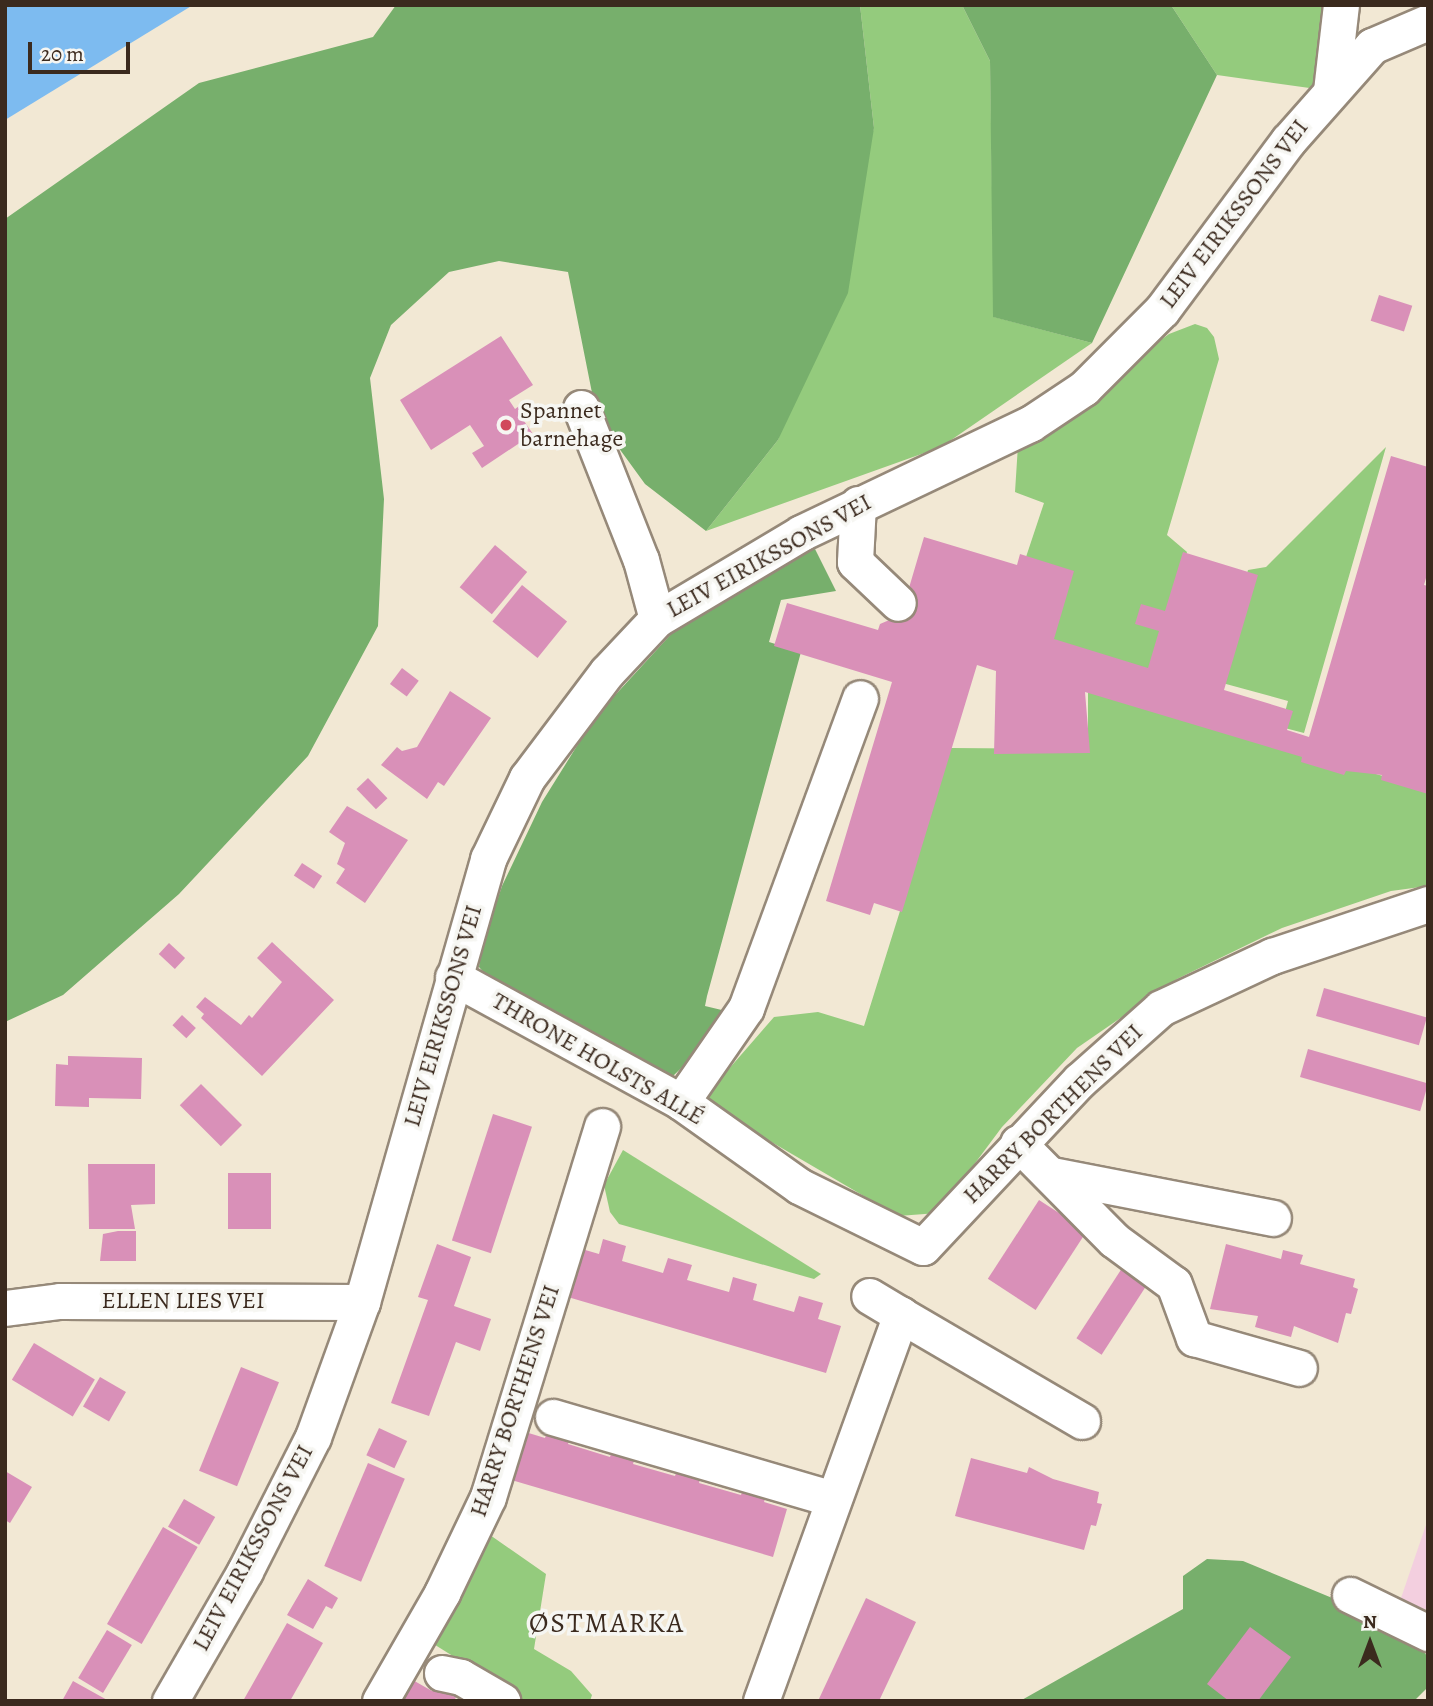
<!DOCTYPE html>
<meta charset="utf-8">
<style>
body{margin:0}
#map{position:relative;width:1433px;height:1706px;overflow:hidden;background:#f2e8d4;font-family:Alegreya,serif}
div>[style]{position:absolute}
[style*='--x']{left:calc(var(--x)*1px);top:calc(var(--y)*1px);width:calc(var(--w)*1px);rotate:calc(var(--a)*1deg)}
.built>*{inset:0;background:#f3cfdf}
.green>*{inset:0;background:#94cb7d}
.forest>*{inset:0;background:#77af6c}
.water>*{inset:0;background:#7dbbf0}
.building>*{inset:0;background:#d990b8;transform-origin:0 0}
.roads{filter:drop-shadow(2px 0 #968979) drop-shadow(-2px 0 #968979) drop-shadow(0 2px #968979) drop-shadow(0 -2px #968979)}
.minor>*{height:35px;margin:-17.5px;padding:0 17.5px;transform-origin:17.5px;border-radius:17.5px;background:#fff}
.dots>*{width:19px;height:19px;translate:-50% -50%;box-sizing:border-box;border:4px solid #f6f6f2;border-radius:50%}
span{translate:-50% -50%;white-space:nowrap;text-align:center;line-height:1.15;-webkit-text-stroke:7px #f6f6f2;paint-order:stroke}
.street-label{font-size:24px;color:#3b2a1e}
.poi-label{font-size:24px;color:#3b2a1e}
.left{translate:0 -50%;text-align:left}
.quarter-label{font-size:28px;color:#3b2a1e;letter-spacing:2px}
.frame{position:absolute;inset:0;border:7px solid #3b2a1e;pointer-events:none}
.north{position:absolute;left:1335px;top:1608px;width:70px;height:70px;-webkit-text-stroke:5px #f6f6f2;paint-order:stroke;rotate:0deg;font-size:19px;font-weight:700;line-height:28px;text-align:center;color:#3b2a1e}
.north::after{content:'';display:block;margin:auto;width:24px;height:32px;background:#3b2a1e;clip-path:polygon(50% 0,100% 100%,50% 72%,0 100%)}
.scale{position:absolute;left:28px;top:42px;width:102px;height:32px;box-sizing:border-box;border:4px solid #3b2a1e;border-top:0;padding-left:9px;font-size:21px;line-height:24px;white-space:nowrap;color:#3b2a1e;-webkit-text-stroke:5px #f6f6f2;paint-order:stroke}
</style>
<div id="map">
<div class="built">
<i style="clip-path:polygon(1428px 1519px,1428px 1610px,1400px 1601px)"></i>
</div>
<div class="green">
<i style="clip-path:polygon(860px 5px,962px 5px,990px 61px,994px 317px,1092px 343px,941px 447px,706px 531px,778px 440px,874px 128px)"></i>
<i style="clip-path:polygon(1171px 5px,1345px 5px,1331px 91px,1217px 75px)"></i>
<i style="clip-path:polygon(1195px 324px,1207px 328px,1214px 337px,1219px 359px,1167px 535px,1187px 552px,1152px 671px,1043px 639px,1023px 566px,1044px 503px,1015px 492px,1018px 445px,1169px 334px)"></i>
<i style="clip-path:polygon(1386px 447px,1304px 733px,1281px 727px,1288px 701px,1215px 681px,1248px 570px,1266px 567px)"></i>
<i style="clip-path:polygon(1088px 691px,1428px 789px,1428px 886px,1391px 891px,1282px 928px,1177px 979px,1077px 1048px,1002px 1127px,938px 1213px,898px 1216px,701px 1101px,774px 1017px,818px 1012px,864px 1026px,951px 748px,1088px 749px)"></i>
<i style="clip-path:polygon(623px 1150px,821px 1274px,814px 1279px,619px 1224px,610px 1212px,604px 1185px)"></i>
<i style="clip-path:polygon(490px 1535px,546px 1574px,534px 1649px,571px 1671px,592px 1695px,590px 1701px,525px 1701px,432px 1643px)"></i>
</div>
<div class="forest">
<i style="clip-path:polygon(396px 5px,860px 5px,874px 128px,848px 293px,778px 440px,706px 531px,645px 484px,597px 418px,568px 272px,499px 261px,449px 272px,391px 325px,370px 378px,384px 499px,378px 626px,308px 756px,179px 894px,63px 995px,5px 1022px,5px 219px,199px 83px,373px 37px)"></i>
<i style="clip-path:polygon(962px 5px,1171px 5px,1217px 75px,1092px 343px,993px 317px,990px 61px)"></i>
<i style="clip-path:polygon(815px 549px,836px 591px,781px 600px,769px 642px,801px 652px,707px 996px,705px 1006px,730px 1012px,719px 1032px,673px 1076px,649px 1077px,499px 990px,479px 967px,481px 949px,502px 886px,542px 802px,595px 717px,674px 631px,743px 571px)"></i>
<i style="clip-path:polygon(1207px 1559px,1243px 1561px,1383px 1619px,1409px 1634px,1428px 1657px,1428px 1687px,1414px 1701px,1020px 1701px,1183px 1609px,1183px 1576px)"></i>
</div>
<div class="water">
<i style="clip-path:polygon(5px 5px,193px 5px,5px 120px)"></i>
</div>
<div class="building">
<i style="left:1379px;top:295px;width:35px;height:27px;rotate:18deg"></i>
<i style="clip-path:polygon(501px 336px,533px 385px,509px 400px,515px 409px,522px 404px,530px 416px,524px 421px,533px 434px,482px 468px,472px 453px,484px 446px,470px 425px,431px 450px,400px 400px)"></i>
<i style="clip-path:polygon(1391px 456px,1428px 467px,1428px 571px,1424px 585px,1428px 586px,1428px 794px,1381px 780px,1382px 775px,1346px 771px,1344px 775px,1301px 762px,1302px 757px,1085px 692px,1090px 753px,994px 754px,996px 671px,977px 665px,902px 912px,874px 903px,870px 915px,826px 901px,892px 682px,774px 646px,787px 603px,878px 630px,880px 624px,901px 615px,924px 537px,1017px 565px,1020px 554px,1074px 571px,1054px 639px,1148px 668px,1159px 631px,1135px 624px,1141px 604px,1165px 611px,1183px 552px,1258px 575px,1224px 690px,1293px 711px,1287px 730px,1309px 737px)"></i>
<i style="left:495px;top:545px;width:42px;height:55px;rotate:40deg"></i>
<i style="left:522px;top:585px;width:58px;height:47px;rotate:39deg"></i>
<i style="left:402px;top:668px;width:21px;height:20px;rotate:37deg"></i>
<i style="clip-path:polygon(450px 691px,491px 718px,444px 786px,438px 782px,427px 799px,381px 765px,397px 747px,402px 751px,417px 747px)"></i>
<i style="left:368px;top:778px;width:28px;height:16px;rotate:46deg"></i>
<i style="clip-path:polygon(347px 806px,408px 840px,365px 903px,336px 883px,345px 869px,337px 864px,345px 843px,329px 832px)"></i>
<i style="left:302px;top:863px;width:24px;height:15px;rotate:33deg"></i>
<i style="clip-path:polygon(272px 942px,334px 1000px,262px 1076px,201px 1018px,204px 1014px,196px 1007px,205px 997px,241px 1025px,249px 1015px,252px 1018px,282px 982px,257px 958px)"></i>
<i style="left:169px;top:943px;width:22px;height:15px;rotate:43deg"></i>
<i style="left:1324px;top:988px;width:107px;height:29px;rotate:16deg"></i>
<i style="left:182px;top:1015px;width:19px;height:14px;rotate:43deg"></i>
<i style="left:1308px;top:1049px;width:125px;height:29px;rotate:16deg"></i>
<i style="clip-path:polygon(68px 1056px,142px 1058px,141px 1099px,89px 1098px,89px 1107px,55px 1106px,56px 1064px,68px 1065px)"></i>
<i style="left:201px;top:1084px;width:58px;height:30px;rotate:45deg"></i>
<i style="left:493px;top:1114px;width:41px;height:133px;rotate:18deg"></i>
<i style="clip-path:polygon(88px 1164px,155px 1164px,155px 1204px,131px 1205px,135px 1229px,89px 1229px)"></i>
<i style="left:228px;top:1173px;width:43px;height:56px"></i>
<i style="left:1039px;top:1200px;width:57px;height:94px;rotate:33deg"></i>
<i style="clip-path:polygon(118px 1231px,136px 1231px,136px 1261px,100px 1261px,103px 1234px)"></i>
<i style="clip-path:polygon(603px 1239px,626px 1246px,622px 1261px,663px 1273px,668px 1258px,692px 1265px,687px 1280px,729px 1292px,733px 1277px,757px 1284px,753px 1300px,794px 1312px,799px 1296px,823px 1303px,818px 1319px,841px 1326px,826px 1373px,561px 1295px,575px 1247px,599px 1254px)"></i>
<i style="clip-path:polygon(437px 1244px,471px 1257px,454px 1306px,491px 1319px,480px 1351px,456px 1342px,429px 1416px,391px 1403px,428px 1300px,418px 1297px)"></i>
<i style="clip-path:polygon(1226px 1244px,1281px 1259px,1283px 1250px,1303px 1255px,1300px 1264px,1355px 1279px,1353px 1287px,1358px 1289px,1351px 1314px,1346px 1313px,1338px 1343px,1294px 1326px,1291px 1337px,1255px 1327px,1258px 1316px,1210px 1309px)"></i>
<i style="left:1126px;top:1262px;width:30px;height:91px;rotate:33deg"></i>
<i style="left:34px;top:1343px;width:71px;height:43px;rotate:31deg"></i>
<i style="left:241px;top:1367px;width:41px;height:112px;rotate:22deg"></i>
<i style="left:100px;top:1377px;width:30px;height:34px;rotate:30deg"></i>
<i style="clip-path:polygon(550px 1422px,573px 1430px,568px 1444px,610px 1457px,615px 1442px,638px 1448px,633px 1464px,675px 1476px,680px 1461px,703px 1468px,699px 1483px,741px 1495px,746px 1480px,769px 1487px,764px 1502px,787px 1509px,773px 1557px,508px 1479px,522px 1431px,545px 1438px)"></i>
<i style="left:379px;top:1428px;width:31px;height:30px;rotate:25deg"></i>
<i style="clip-path:polygon(971px 1458px,1027px 1473px,1029px 1467px,1053px 1479px,1099px 1492px,1097px 1503px,1102px 1504px,1096px 1526px,1091px 1525px,1084px 1550px,955px 1516px)"></i>
<i style="left:368px;top:1463px;width:40px;height:112px;rotate:23deg"></i>
<i style="clip-path:polygon(5px 1471px,32px 1487px,10px 1523px,5px 1520px)"></i>
<i style="left:184px;top:1499px;width:36px;height:32px;rotate:30deg"></i>
<i style="left:163px;top:1527px;width:40px;height:112px;rotate:30deg"></i>
<i style="clip-path:polygon(308px 1579px,338px 1598px,332px 1609px,326px 1606px,313px 1629px,287px 1615px)"></i>
<i style="clip-path:polygon(866px 1598px,916px 1622px,879px 1701px,818px 1701px)"></i>
<i style="clip-path:polygon(287px 1623px,323px 1643px,290px 1701px,243px 1701px)"></i>
<i style="clip-path:polygon(1250px 1627px,1291px 1657px,1258px 1701px,1229px 1701px,1207px 1684px)"></i>
<i style="left:107px;top:1630px;width:29px;height:56px;rotate:31deg"></i>
<i style="clip-path:polygon(440px 1678px,460px 1690px,454px 1701px,398px 1701px,411px 1679px,432px 1691px)"></i>
<i style="clip-path:polygon(73px 1681px,109px 1701px,62px 1701px)"></i>
</div>
<div class="roads">
<div class="minor">
<i style="--x:1331;--y:91;--w:87;--a:-83.4"></i>
<i style="--x:581;--y:408;--w:163;--a:68.5"></i>
<i style="--x:641;--y:560;--w:61;--a:74.8"></i>
<i style="--x:858;--y:504;--w:58;--a:93"></i>
<i style="--x:855;--y:562;--w:59;--a:43.6"></i>
<i style="--x:453;--y:977;--w:260;--a:28.7"></i>
<i style="--x:681;--y:1102;--w:145;--a:35.4"></i>
<i style="--x:799;--y:1186;--w:138;--a:26.2"></i>
<i style="--x:923;--y:1247;--w:229;--a:-46.8"></i>
<i style="--x:1080;--y:1080;--w:108;--a:-41.6"></i>
<i style="--x:1161;--y:1008;--w:123;--a:-25.1"></i>
<i style="--x:1272;--y:956;--w:164;--a:-18.4"></i>
<i style="--x:681;--y:1102;--w:114;--a:-55.3"></i>
<i style="--x:746;--y:1008;--w:330;--a:-69.8"></i>
<i style="--x:1018;--y:1143;--w:136;--a:45.3"></i>
<i style="--x:1114;--y:1240;--w:74;--a:36.3"></i>
<i style="--x:1174;--y:1284;--w:58;--a:69.7"></i>
<i style="--x:1194;--y:1338;--w:109;--a:15.9"></i>
<i style="--x:1052;--y:1175;--w:225;--a:11"></i>
<i style="--x:5;--y:1308;--w:55;--a:-7.3"></i>
<i style="--x:60;--y:1301;--w:302;--a:0.2"></i>
<i style="--x:899;--y:1314;--w:212;--a:30.3"></i>
<i style="--x:553;--y:1417;--w:278;--a:16.3"></i>
<i style="--x:1350;--y:1595;--w:87;--a:26"></i>
<i style="--x:442;--y:1673;--w:19;--a:12"></i>
<i style="--x:461;--y:1677;--w:48;--a:30.3"></i>
<i style="--x:170;--y:1701;--w:150;--a:-60"></i>
<i style="--x:245;--y:1571;--w:150;--a:-63.1"></i>
<i style="--x:313;--y:1437;--w:144;--a:-70.1"></i>
<i style="--x:362;--y:1302;--w:461;--a:-74.1"></i>
<i style="--x:488;--y:859;--w:90;--a:-64.3"></i>
<i style="--x:527;--y:778;--w:133;--a:-53"></i>
<i style="--x:607;--y:672;--w:73;--a:-46.7"></i>
<i style="--x:657;--y:619;--w:168;--a:-30.8"></i>
<i style="--x:801;--y:533;--w:254;--a:-25.5"></i>
<i style="--x:1030;--y:424;--w:65;--a:-33.7"></i>
<i style="--x:1084;--y:388;--w:110;--a:-45"></i>
<i style="--x:1162;--y:310;--w:211;--a:-53.3"></i>
<i style="--x:1288;--y:141;--w:127;--a:-48.5"></i>
<i style="--x:1372;--y:46;--w:61;--a:-23.2"></i>
<i style="--x:380;--y:1701;--w:125;--a:-60.1"></i>
<i style="--x:442;--y:1593;--w:106;--a:-64.4"></i>
<i style="--x:488;--y:1497;--w:388;--a:-72.9"></i>
<i style="--x:761;--y:1701;--w:411;--a:-70.1"></i>
<i style="--x:901;--y:1315;--w:37;--a:-149"></i>
</div>
</div>
<div class="dots">
<i style="left:506px;top:425px;background:#d1495b"></i>
</div>
<div class="street-label">
<span style="left:1234px;top:214px;rotate:-53deg">LEIV EIRIKSSONS VEI</span>
<span style="left:769px;top:556px;rotate:-29deg">LEIV EIRIKSSONS VEI</span>
<span style="left:443px;top:1016px;rotate:-74deg">LEIV EIRIKSSONS VEI</span>
<span style="left:598px;top:1059px;rotate:30deg">THRONE HOLSTS ALLÉ</span>
<span style="left:1053px;top:1114px;rotate:-45deg">HARRY BORTHENS VEI</span>
<span style="left:183px;top:1301px">ELLEN LIES VEI</span>
<span style="left:515px;top:1401px;rotate:-72deg">HARRY BORTHENS VEI</span>
<span style="left:253px;top:1548px;rotate:-62deg">LEIV EIRIKSSONS VEI</span>
</div>
<div class="poi-label">
<span class="left" style="left:520px;top:425px">Spannet<br>barnehage</span>
</div>
<div class="quarter-label">
<span style="left:607px;top:1623px">ØSTMARKA</span>
</div>
<div class="frame"></div>
<div class="north">N</div>
<div class="scale">20 m</div>
</div>
